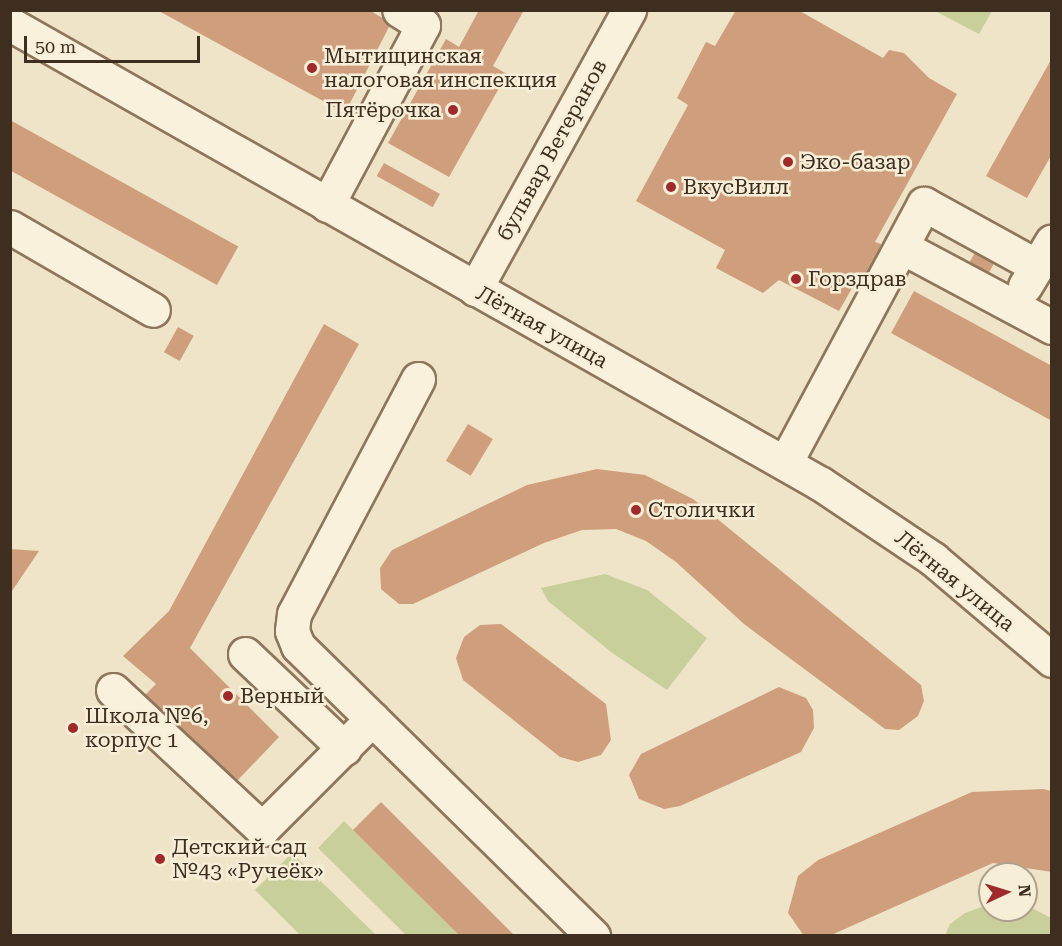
<!DOCTYPE html>
<meta charset="utf-8">
<style>
body{margin:0}
#map{position:relative;width:1062px;height:946px;overflow:hidden;background:#f0e4c8;font-family:"Roboto Serif",serif}
div>[style]{position:absolute}
[style*='--x']{left:calc(var(--x)*1px);top:calc(var(--y)*1px);width:calc(var(--w)*1px);rotate:calc(var(--a)*1deg)}
.green>*{inset:0;background:#c9cf9b}
.building>*{inset:0;background:#cf9f7d;transform-origin:0 0}
.roads{filter:drop-shadow(2px 0 #8d765c) drop-shadow(-2px 0 #8d765c) drop-shadow(0 2px #8d765c) drop-shadow(0 -2px #8d765c)}
.minor>*{height:33px;margin:-16.5px;padding:0 16.5px;transform-origin:16.5px;border-radius:16.5px;background:#faf1dc}
.dots>*{width:16px;height:16px;translate:-50% -50%;box-sizing:border-box;border:3px solid #f7eed8;border-radius:50%}
span{translate:-50% -50%;white-space:nowrap;text-align:center;line-height:1.15;-webkit-text-stroke:5px #f7eed8;paint-order:stroke}
.poi-label{font-size:21px;color:#3d2e20}
.left{translate:0 -50%;text-align:left}
.right{translate:-100% -50%;text-align:right}
.street-label{font-size:21px;color:#3d2e20}
.frame{position:absolute;inset:0;border:12px solid #3d2e20;pointer-events:none}
.north{position:absolute;left:978px;top:862px;width:60px;height:60px;box-sizing:border-box;background:#f7eed8;border:2px solid #ada18e;border-radius:50%;rotate:86deg;font-size:16px;font-weight:700;line-height:24px;text-align:center;color:#3d2e20}
.north::after{content:'';display:block;margin:auto;width:21px;height:27px;background:#9e2a2b;clip-path:polygon(50% 0,100% 100%,50% 72%,0 100%)}
.scale{position:absolute;left:24px;top:36px;width:176px;height:27px;box-sizing:border-box;border:3px solid #3d2e20;border-top:0;padding-left:8px;font-size:18px;line-height:21px;white-space:nowrap;color:#3d2e20;-webkit-text-stroke:4px #f7eed8;paint-order:stroke}
</style>
<div id="map">
<div class="green">
<i style="clip-path:polygon(935px 11px,992px 11px,979px 34px)"></i>
<i style="clip-path:polygon(605px 574px,647px 590px,707px 638px,667px 690px,611px 652px,548px 601px,541px 588px)"></i>
<i style="clip-path:polygon(344px 821px,460px 935px,406px 935px,318px 848px)"></i>
<i style="clip-path:polygon(292px 853px,376px 935px,300px 935px,255px 890px)"></i>
<i style="clip-path:polygon(990px 904px,990px 910px,1026px 910px,1026px 905px,1051px 918px,1051px 935px,945px 935px,950px 924px,965px 913px)"></i>
</div>
<div class="building">
<i style="clip-path:polygon(157px 10px,369px 10px,391px 23px,345px 113px)"></i>
<i style="clip-path:polygon(479px 10px,524px 10px,493px 66px,507px 74px,449px 177px,388px 143px,446px 39px,459px 47px)"></i>
<i style="clip-path:polygon(736px 10px,798px 10px,883px 58px,889px 50px,904px 53px,929px 78px,957px 94px,875px 242px,881px 244px,867px 283px,855px 283px,839px 311px,779px 280px,763px 293px,716px 268px,725px 250px,636px 201px,688px 105px,677px 98px,706px 42px,715px 46px)"></i>
<i style="clip-path:polygon(1052px 58px,1052px 154px,1027px 198px,986px 176px)"></i>
<i style="left:10px;top:120px;width:261px;height:44px;rotate:29deg"></i>
<i style="left:384px;top:163px;width:64px;height:15px;rotate:29deg"></i>
<i style="left:977px;top:249px;width:22px;height:21px;rotate:30deg"></i>
<i style="clip-path:polygon(914px 291px,1052px 366px,1052px 421px,891px 333px)"></i>
<i style="clip-path:polygon(324px 324px,359px 344px,190px 648px,279px 737px,235px 783px,143px 697px,156px 684px,123px 656px,169px 611px)"></i>
<i style="left:178px;top:327px;width:18px;height:29px;rotate:29deg"></i>
<i style="left:468px;top:424px;width:29px;height:43px;rotate:31deg"></i>
<i style="clip-path:polygon(597px 469px,645px 475px,693px 499px,921px 685px,924px 701px,918px 716px,899px 730px,885px 729px,744px 624px,676px 562px,646px 541px,616px 529px,582px 530px,544px 543px,413px 604px,399px 604px,381px 589px,380px 568px,392px 550px,527px 485px)"></i>
<i style="clip-path:polygon(10px 549px,39px 551px,10px 594px)"></i>
<i style="clip-path:polygon(501px 624px,606px 704px,611px 740px,601px 755px,578px 762px,560px 757px,463px 680px,456px 658px,464px 637px,480px 625px)"></i>
<i style="clip-path:polygon(779px 687px,806px 698px,813px 710px,814px 728px,801px 752px,680px 806px,664px 809px,639px 799px,629px 775px,641px 754px)"></i>
<i style="clip-path:polygon(1043px 789px,1052px 791px,1052px 872px,993px 863px,829px 936px,804px 936px,788px 913px,798px 876px,818px 860px,972px 792px)"></i>
<i style="clip-path:polygon(381px 802px,515px 936px,460px 936px,353px 830px)"></i>
</div>
<div class="roads">
<div class="minor">
<i style="--x:10;--y:24;--w:932;--a:29.56"></i>
<i style="--x:821;--y:484;--w:135;--a:33.8"></i>
<i style="--x:933;--y:559;--w:156;--a:40.3"></i>
<i style="--x:327;--y:205;--w:204;--a:-61.9"></i>
<i style="--x:423;--y:25;--w:28;--a:-148"></i>
<i style="--x:10;--y:227;--w:165;--a:30.1"></i>
<i style="--x:904;--y:248;--w:168;--a:28.1"></i>
<i style="--x:1025;--y:286;--w:52;--a:-59"></i>
<i style="--x:475;--y:289;--w:319;--a:-61.1"></i>
<i style="--x:418;--y:379;--w:266;--a:117.8"></i>
<i style="--x:294;--y:614;--w:17;--a:97"></i>
<i style="--x:292;--y:631;--w:16;--a:68"></i>
<i style="--x:298;--y:646;--w:414;--a:44.5"></i>
<i style="--x:785;--y:463;--w:294;--a:-61.8"></i>
<i style="--x:924;--y:204;--w:129;--a:28.8"></i>
<i style="--x:245;--y:654;--w:137;--a:43.5"></i>
<i style="--x:113;--y:690;--w:204;--a:43"></i>
<i style="--x:262;--y:829;--w:156;--a:-45"></i>
</div>
</div>
<div class="dots">
<i style="left:312px;top:68px;background:#9e2a2b"></i>
<i style="left:453px;top:110px;background:#9e2a2b"></i>
<i style="left:788px;top:162px;background:#9e2a2b"></i>
<i style="left:671px;top:187px;background:#9e2a2b"></i>
<i style="left:796px;top:279px;background:#9e2a2b"></i>
<i style="left:636px;top:510px;background:#9e2a2b"></i>
<i style="left:228px;top:696px;background:#9e2a2b"></i>
<i style="left:73px;top:728px;background:#9e2a2b"></i>
<i style="left:160px;top:859px;background:#9e2a2b"></i>
</div>
<div class="poi-label">
<span class="left" style="left:324px;top:68px">Мытищинская<br>налоговая инспекция</span>
<span class="right" style="left:441px;top:110px">Пятёрочка</span>
<span class="left" style="left:800px;top:162px">Эко-базар</span>
<span class="left" style="left:683px;top:187px">ВкусВилл</span>
<span class="left" style="left:808px;top:279px">Горздрав</span>
<span class="left" style="left:648px;top:510px">Столички</span>
<span class="left" style="left:240px;top:696px">Верный</span>
<span class="left" style="left:85px;top:728px">Школа №6,<br>корпус 1</span>
<span class="left" style="left:172px;top:859px">Детский сад<br>№43 «Ручеёк»</span>
</div>
<div class="street-label">
<span style="left:552px;top:150px;rotate:-61deg">бульвар Ветеранов</span>
<span style="left:542px;top:327px;rotate:29deg">Лётная улица</span>
<span style="left:955px;top:581px;rotate:39deg">Лётная улица</span>
</div>
<div class="frame"></div>
<div class="north">N</div>
<div class="scale">50 m</div>
</div>
